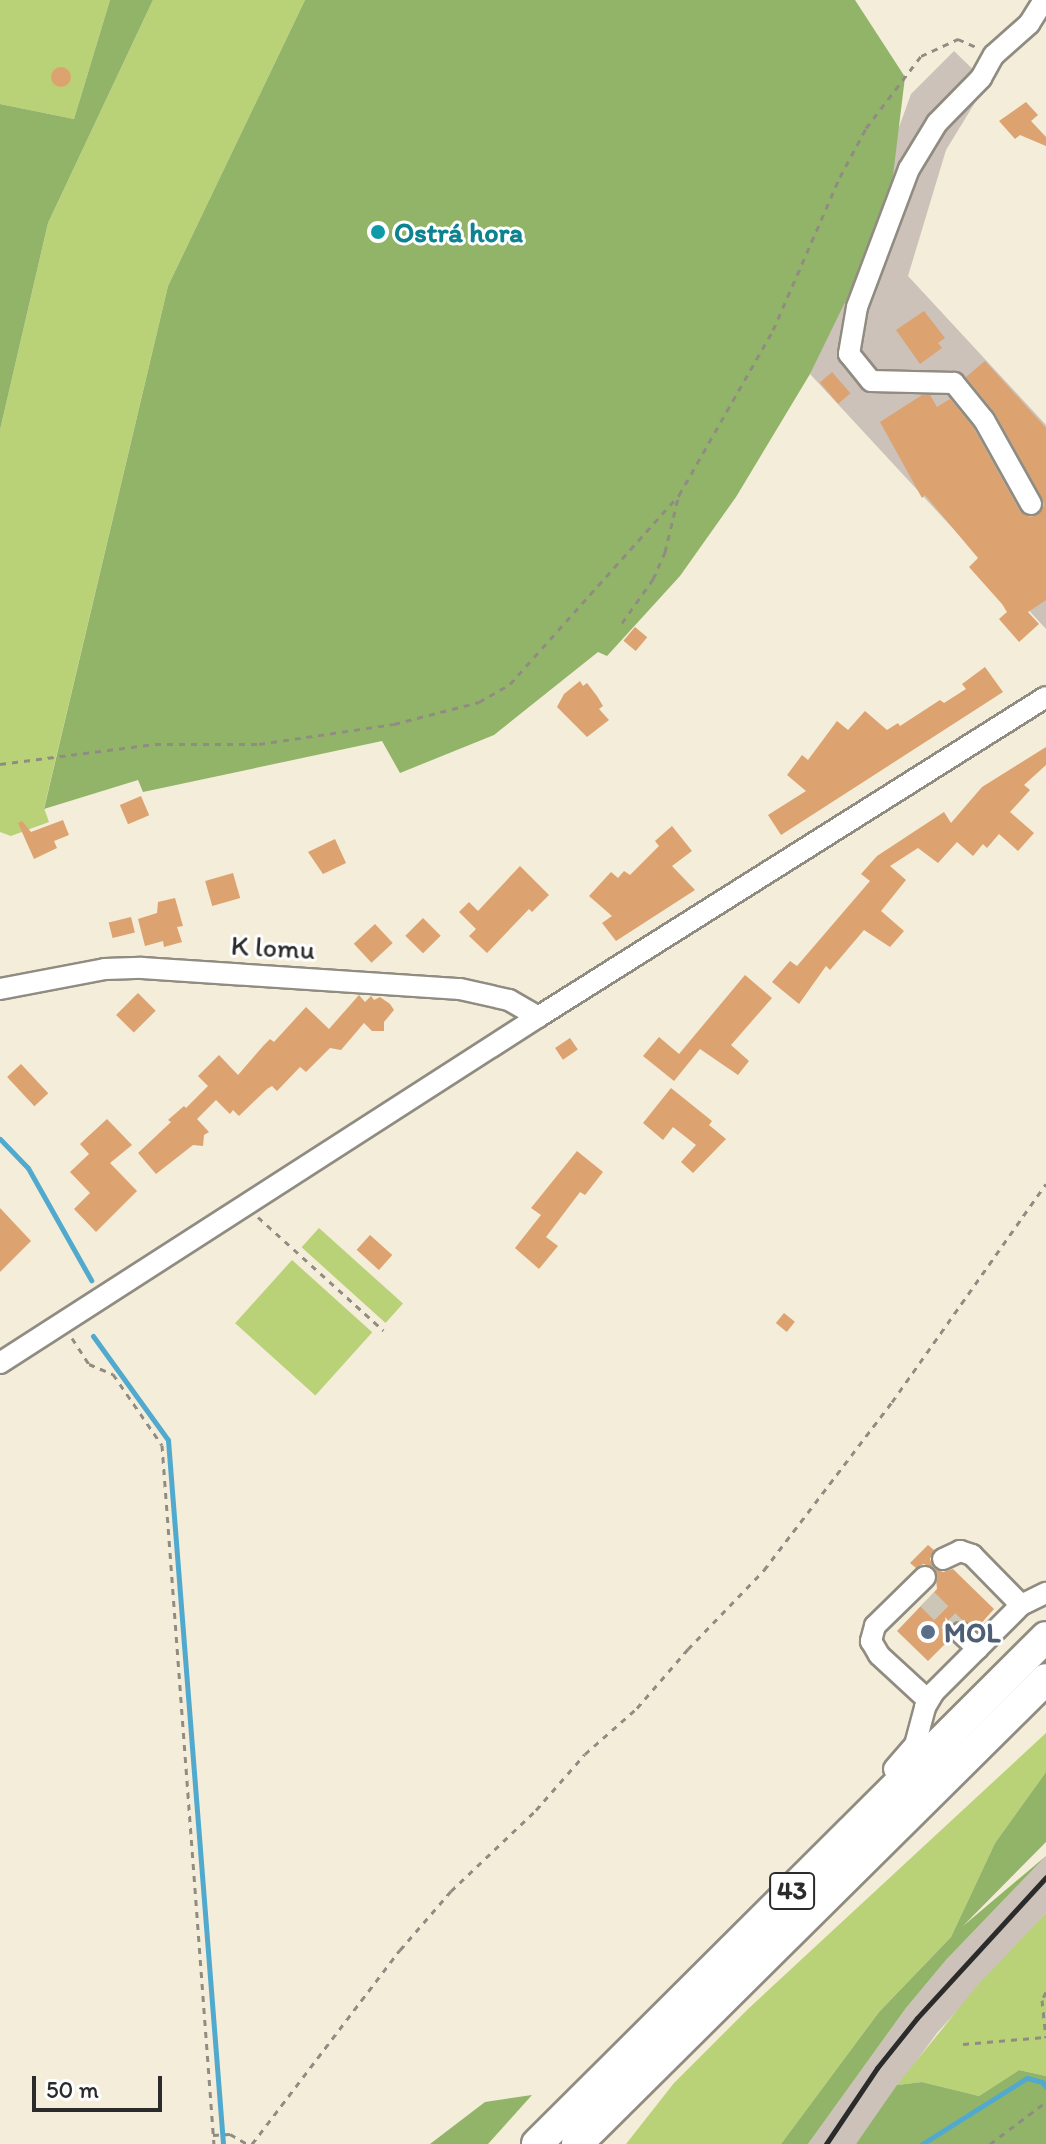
<!DOCTYPE html>
<meta charset="utf-8">
<style>
body{margin:0}
#map{position:relative;width:1046px;height:2144px;overflow:hidden;background:#f4edd9;font-family:Itim,sans-serif}
div>[style]{position:absolute}
[style*='--x']{left:calc(var(--x)*1px);top:calc(var(--y)*1px);width:calc(var(--w)*1px);rotate:calc(var(--a)*1deg)}
.industrial>*{inset:0;background:#ccc2b9}
.green>*{inset:0;background:#b9d277;transform-origin:0 0}
.forest>*{inset:0;background:#92b468}
.stream>*{height:5px;margin:-2.5px;padding:0 2.5px;transform-origin:2.5px;border-radius:2.5px;background:#51aace}
.building>*{inset:0;background:#dca26f;transform-origin:0 0}
.round{border-radius:50%}
.minor-tunnel>*{height:20px;margin-top:-10px;transform-origin:0;background:repeating-linear-gradient(90deg,#ccc6b6 0 20px,transparent 0 30px)}
.path>*{height:3px;margin-top:-1.5px;transform-origin:0;background:repeating-linear-gradient(90deg,#908c82 0 6px,transparent 0 12px)}
.roads{filter:drop-shadow(2px 0 #908c82) drop-shadow(-2px 0 #908c82) drop-shadow(0 2px #908c82) drop-shadow(0 -2px #908c82)}
.minor>*{height:20px;margin:-10px;padding:0 10px;transform-origin:10px;border-radius:10px;background:#fff}
.highway>*{height:30px;margin:-15px;padding:0 15px;transform-origin:15px;border-radius:15px;background:#fff}
.rail>*{height:5px;margin:-2.5px;padding:0 2.5px;transform-origin:2.5px;border-radius:2.5px;background:#2b2b2b}
.dots>*{width:22px;height:22px;translate:-50% -50%;box-sizing:border-box;border:4px solid #fff;border-radius:50%}
span{translate:-50% -50%;white-space:nowrap;text-align:center;line-height:1.15;-webkit-text-stroke:6px #fff;paint-order:stroke}
.shield-label span{padding:2px 6px;background:#fff;border:2px solid;border-radius:6px;-webkit-text-stroke-width:0}
.shield-label{font-size:26px;color:#2b2b2b;font-weight:700}
.culture-label{font-size:28px;color:#0d838f;font-weight:700}
.left{translate:0 -50%;text-align:left}
.street-label{font-size:28px;color:#2b2b2b}
.service-label{font-size:28px;color:#4e5e75;font-weight:700}
.scale{position:absolute;left:32px;top:2076px;width:130px;height:36px;box-sizing:border-box;border:4px solid #2b2b2b;border-top:0;padding-left:10px;font-size:24px;line-height:28px;white-space:nowrap;color:#2b2b2b;-webkit-text-stroke:6px #fff;paint-order:stroke}
</style>
<div id="map">
<div class="industrial">
<i style="clip-path:polygon(954px 51px,987px 83px,946px 150px,908px 276px,1046px 425px,1046px 629px,810px 374px,911px 94px)"></i>
<i style="clip-path:polygon(1046px 1856px,1046px 1913px,937px 2033px,856px 2144px,808px 2144px,906px 2008px,946px 1960px)"></i>
</div>
<div class="green">
<i style="clip-path:polygon(0 0,110px 0,74px 119px,0 104px)"></i>
<i style="clip-path:polygon(153px 0,305px 0,168px 286px,44px 808px,49px 822px,11px 836px,0 832px,0 430px,48px 223px)"></i>
<i style="left:319px;top:1228px;width:113px;height:26px;rotate:42deg"></i>
<i style="left:292px;top:1260px;width:108px;height:85px;rotate:42deg"></i>
<i style="clip-path:polygon(1046px 1733px,1046px 1772px,995px 1843px,951px 1937px,879px 2012px,781px 2144px,626px 2144px,674px 2083px,748px 2009px)"></i>
<i style="clip-path:polygon(1046px 1913px,1046px 2076px,1019px 2070px,979px 2096px,922px 2082px,897px 2085px,976px 1987px)"></i>
</div>
<div class="forest">
<i style="clip-path:polygon(110px 0,153px 0,48px 223px,0 430px,0 104px,74px 119px)"></i>
<i style="clip-path:polygon(305px 0,855px 0,905px 77px,892px 184px,868px 255px,810px 374px,736px 497px,680px 576px,607px 656px,598px 652px,494px 735px,400px 773px,382px 741px,143px 792px,138px 780px,44px 809px,168px 286px)"></i>
<i style="clip-path:polygon(1046px 1772px,1046px 1842px,963px 1926px,1046px 1856px,946px 1960px,906px 2008px,808px 2144px,781px 2144px,879px 2012px,951px 1937px,995px 1843px)"></i>
<i style="clip-path:polygon(1019px 2070px,1046px 2076px,1046px 2144px,856px 2144px,897px 2085px,922px 2082px,979px 2096px)"></i>
<i style="clip-path:polygon(532px 2095px,488px 2144px,430px 2144px,485px 2102px)"></i>
</div>
<div class="stream">
<i style="--x:0;--y:1139;--w:40;--a:46"></i>
<i style="--x:28;--y:1168;--w:129;--a:60.6"></i>
<i style="--x:93;--y:1336;--w:128;--a:54.2"></i>
<i style="--x:168;--y:1440;--w:706;--a:85.53"></i>
<i style="--x:922;--y:2144;--w:124;--a:-32.2"></i>
<i style="--x:1027;--y:2078;--w:16;--a:15"></i>
<i style="--x:1042;--y:2082;--w:6;--a:51"></i>
</div>
<div class="building">
<i class="round" style="left:51px;top:67px;width:20px;height:20px"></i>
<i style="clip-path:polygon(1026px 102px,1038px 115px,1031px 121px,1046px 137px,1046px 146px,1020px 135px,1015px 139px,999px 121px)"></i>
<i style="clip-path:polygon(924px 311px,945px 338px,938px 343px,942px 348px,920px 364px,896px 330px)"></i>
<i style="clip-path:polygon(985px 361px,1046px 428px,1046px 600px,1028px 612px,1039px 624px,1019px 642px,999px 619px,1007px 612px,1002px 604px,969px 567px,978px 558px,925px 495px,922px 498px,880px 422px,922px 395px,930px 395px,937px 407px,950px 399px,973px 427px,1020px 511px,1030px 517px,1038px 515px,1044px 505px,1042px 498px,995px 413px,966px 377px)"></i>
<i style="left:832px;top:372px;width:28px;height:16px;rotate:49deg"></i>
<i style="left:635px;top:627px;width:16px;height:18px;rotate:40deg"></i>
<i style="clip-path:polygon(985px 667px,1003px 692px,781px 835px,768px 815px,806px 791px,787px 775px,802px 755px,808px 760px,837px 721px,848px 730px,865px 711px,887px 730px,898px 723px,900px 726px,940px 700px,944px 703px,966px 689px,962px 684px)"></i>
<i style="clip-path:polygon(580px 681px,583px 686px,587px 683px,597px 696px,603px 706px,599px 709px,609px 720px,587px 737px,557px 707px,564px 694px)"></i>
<i style="clip-path:polygon(1046px 747px,1046px 765px,1024px 785px,1030px 790px,1010px 812px,1034px 833px,1018px 851px,999px 834px,987px 848px,983px 844px,973px 856px,957px 842px,938px 863px,918px 848px,890px 866px,906px 880px,881px 911px,904px 931px,890px 947px,864px 930px,830px 970px,826px 966px,799px 1004px,772px 982px,790px 961px,797px 966px,870px 881px,861px 874px,877px 856px,944px 812px,951px 823px,982px 787px)"></i>
<i style="left:141px;top:796px;width:21px;height:23px;rotate:67deg"></i>
<i style="clip-path:polygon(63px 820px,69px 835px,54px 841px,57px 848px,34px 859px,18px 823px,22px 821px,31px 832px)"></i>
<i style="clip-path:polygon(672px 826px,692px 851px,672px 866px,695px 890px,616px 941px,602px 923px,612px 916px,589px 896px,611px 872px,618px 878px,624px 871px,630px 875px,659px 846px,655px 841px)"></i>
<i style="clip-path:polygon(335px 839px,346px 863px,323px 874px,308px 852px)"></i>
<i style="clip-path:polygon(520px 866px,549px 895px,532px 912px,529px 909px,487px 953px,469px 936px,476px 929px,459px 912px,469px 902px,478px 911px)"></i>
<i style="left:233px;top:873px;width:26px;height:29px;rotate:74deg"></i>
<i style="clip-path:polygon(175px 898px,183px 926px,177px 927px,182px 942px,164px 947px,163px 941px,145px 946px,138px 919px,157px 913px,158px 902px)"></i>
<i style="left:131px;top:917px;width:16px;height:23px;rotate:76deg"></i>
<i style="left:423px;top:918px;width:25px;height:25px;rotate:45deg"></i>
<i style="left:375px;top:924px;width:26px;height:29px;rotate:47deg"></i>
<i style="clip-path:polygon(745px 975px,772px 998px,731px 1045px,749px 1061px,738px 1075px,700px 1049px,674px 1081px,643px 1056px,659px 1037px,679px 1054px)"></i>
<i style="left:138px;top:993px;width:25px;height:31px;rotate:45deg"></i>
<i style="clip-path:polygon(359px 995px,365px 1002px,371px 996px,374px 1000px,380px 997px,390px 1004px,394px 1010px,384px 1022px,384px 1031px,372px 1031px,364px 1023px,341px 1050px,330px 1048px,306px 1072px,300px 1067px,277px 1091px,272px 1086px,267px 1089px,239px 1116px,233px 1110px,230px 1114px,216px 1100px,197px 1119px,209px 1132px,204px 1135px,203px 1146px,193px 1145px,156px 1174px,138px 1153px,171px 1122px,168px 1120px,184px 1106px,186px 1108px,208px 1086px,198px 1076px,219px 1055px,238px 1075px,264px 1045px,270px 1039px,274px 1042px,306px 1007px,329px 1029px)"></i>
<i style="left:570px;top:1038px;width:14px;height:18px;rotate:56deg"></i>
<i style="left:21px;top:1064px;width:40px;height:19px;rotate:47deg"></i>
<i style="clip-path:polygon(671px 1088px,712px 1121px,709px 1125px,726px 1139px,693px 1173px,681px 1162px,696px 1145px,673px 1127px,663px 1140px,643px 1123px)"></i>
<i style="clip-path:polygon(107px 1119px,132px 1145px,110px 1163px,137px 1191px,96px 1232px,74px 1209px,90px 1193px,70px 1172px,89px 1154px,80px 1144px)"></i>
<i style="clip-path:polygon(577px 1151px,603px 1172px,585px 1195px,580px 1192px,546px 1237px,558px 1246px,539px 1269px,515px 1248px,541px 1215px,531px 1208px)"></i>
<i style="clip-path:polygon(0 1208px,31px 1241px,0 1272px)"></i>
<i style="left:370px;top:1235px;width:30px;height:20px;rotate:42deg"></i>
<i style="left:784px;top:1313px;width:14px;height:13px;rotate:39deg"></i>
<i style="clip-path:polygon(928px 1545px,934px 1550px,930px 1559px,933px 1567px,923px 1564px,916px 1568px,910px 1563px)"></i>
<i style="clip-path:polygon(935px 1569px,943px 1572px,953px 1569px,994px 1609px,977px 1628px,963px 1620px,952px 1624px,948px 1631px,952px 1643px,949px 1640px,928px 1661px,897px 1631px,937px 1589px)"></i>
</div>
<div class="minor-tunnel">
<i style="--x:927;--y:1599;--w:48;--a:45"></i>
</div>
<div class="path">
<i style="--x:622;--y:623;--w:54;--a:-54.8"></i>
<i style="--x:653;--y:579;--w:30;--a:-66"></i>
<i style="--x:665;--y:552;--w:56;--a:-76.5"></i>
<i style="--x:0;--y:764;--w:156;--a:-7.4"></i>
<i style="--x:155;--y:744;--w:104;--a:0"></i>
<i style="--x:259;--y:744;--w:136;--a:-8.4"></i>
<i style="--x:394;--y:724;--w:88;--a:-14.5"></i>
<i style="--x:479;--y:702;--w:36;--a:-30"></i>
<i style="--x:510;--y:684;--w:254;--a:-48.2"></i>
<i style="--x:679;--y:495;--w:190;--a:-60.3"></i>
<i style="--x:773;--y:330;--w:167;--a:-66.4"></i>
<i style="--x:840;--y:177;--w:55;--a:-62"></i>
<i style="--x:866;--y:128;--w:91;--a:-52.6"></i>
<i style="--x:921;--y:56;--w:41;--a:-24.7"></i>
<i style="--x:958;--y:39;--w:22;--a:24"></i>
<i style="--x:258;--y:1217;--w:169;--a:42.1"></i>
<i style="--x:72;--y:1338;--w:31;--a:57"></i>
<i style="--x:89;--y:1364;--w:26;--a:23"></i>
<i style="--x:113;--y:1374;--w:86;--a:55.4"></i>
<i style="--x:162;--y:1445;--w:701;--a:85.75"></i>
<i style="--x:1046;--y:1992;--w:9;--a:117"></i>
<i style="--x:1042;--y:2000;--w:38;--a:84"></i>
<i style="--x:963;--y:2044;--w:82;--a:-4.9"></i>
<i style="--x:213;--y:2135;--w:17;--a:-3"></i>
<i style="--x:230;--y:2134;--w:20;--a:30"></i>
<i style="--x:252;--y:2144;--w:244;--a:-52.7"></i>
<i style="--x:400;--y:1950;--w:78;--a:-49.2"></i>
<i style="--x:451;--y:1891;--w:117;--a:-43.6"></i>
<i style="--x:536;--y:1810;--w:74;--a:-48.8"></i>
<i style="--x:585;--y:1754;--w:69;--a:-41.5"></i>
<i style="--x:637;--y:1708;--w:78;--a:-49.2"></i>
<i style="--x:688;--y:1649;--w:110;--a:-46.1"></i>
<i style="--x:764;--y:1570;--w:211;--a:-52.7"></i>
<i style="--x:892;--y:1402;--w:267;--a:-54.8"></i>
<i style="--x:990;--y:2144;--w:70;--a:-36.9"></i>
</div>
<div class="roads">
<div class="minor">
<i style="--x:1031;--y:504;--w:96;--a:-119.2"></i>
<i style="--x:984;--y:420;--w:48;--a:-129"></i>
<i style="--x:954;--y:383;--w:83;--a:-178.6"></i>
<i style="--x:871;--y:381;--w:35;--a:-129"></i>
<i style="--x:849;--y:354;--w:48;--a:-80.3"></i>
<i style="--x:857;--y:307;--w:147;--a:-69.4"></i>
<i style="--x:909;--y:169;--w:54;--a:-58.7"></i>
<i style="--x:937;--y:123;--w:63;--a:-45.6"></i>
<i style="--x:981;--y:78;--w:26;--a:-61"></i>
<i style="--x:994;--y:55;--w:47;--a:-41.5"></i>
<i style="--x:1029;--y:24;--w:28;--a:-58"></i>
<i style="--x:0;--y:989;--w:107;--a:-10.8"></i>
<i style="--x:105;--y:969;--w:37;--a:-2"></i>
<i style="--x:142;--y:968;--w:319;--a:3.8"></i>
<i style="--x:460;--y:989;--w:50;--a:12.7"></i>
<i style="--x:509;--y:1000;--w:34;--a:30"></i>
<i style="--x:0;--y:1363;--w:640;--a:-32.75"></i>
<i style="--x:538;--y:1017;--w:600;--a:-32.21"></i>
<i style="--x:943;--y:1559;--w:19;--a:-25"></i>
<i style="--x:960;--y:1551;--w:13;--a:18"></i>
<i style="--x:972;--y:1555;--w:70;--a:45.6"></i>
<i style="--x:925;--y:1577;--w:70;--a:135.6"></i>
<i style="--x:875;--y:1626;--w:16;--a:105"></i>
<i style="--x:871;--y:1641;--w:16;--a:60"></i>
<i style="--x:879;--y:1655;--w:67;--a:42.6"></i>
<i style="--x:961;--y:1633;--w:23;--a:43"></i>
<i style="--x:894;--y:1769;--w:32;--a:-49"></i>
<i style="--x:915;--y:1745;--w:39;--a:-75"></i>
<i style="--x:925;--y:1707;--w:17;--a:-59"></i>
<i style="--x:934;--y:1692;--w:123;--a:-45"></i>
<i style="--x:1021;--y:1605;--w:28;--a:-26"></i>
</div>
<div class="highway">
<i style="--x:537;--y:2144;--w:718;--a:-44.89"></i>
<i style="--x:577;--y:2144;--w:660;--a:-44.75"></i>
</div>
</div>
<div class="rail">
<i style="--x:826;--y:2144;--w:92;--a:-56.1"></i>
<i style="--x:877;--y:2068;--w:64;--a:-51.3"></i>
<i style="--x:917;--y:2018;--w:191;--a:-47.5"></i>
</div>
<div class="dots">
<i style="left:378px;top:232px;background:#0f9aa8"></i>
<i style="left:928px;top:1632px;background:#5c6f8a"></i>
</div>
<div class="shield-label">
<span style="left:792px;top:1891px">43</span>
</div>
<div class="culture-label">
<span class="left" style="left:394px;top:232px">Ostrá hora</span>
</div>
<div class="street-label">
<span style="left:273px;top:947px;rotate:3deg">K lomu</span>
</div>
<div class="service-label">
<span class="left" style="left:944px;top:1632px">MOL</span>
</div>
<div class="scale">50 m</div>
</div>
